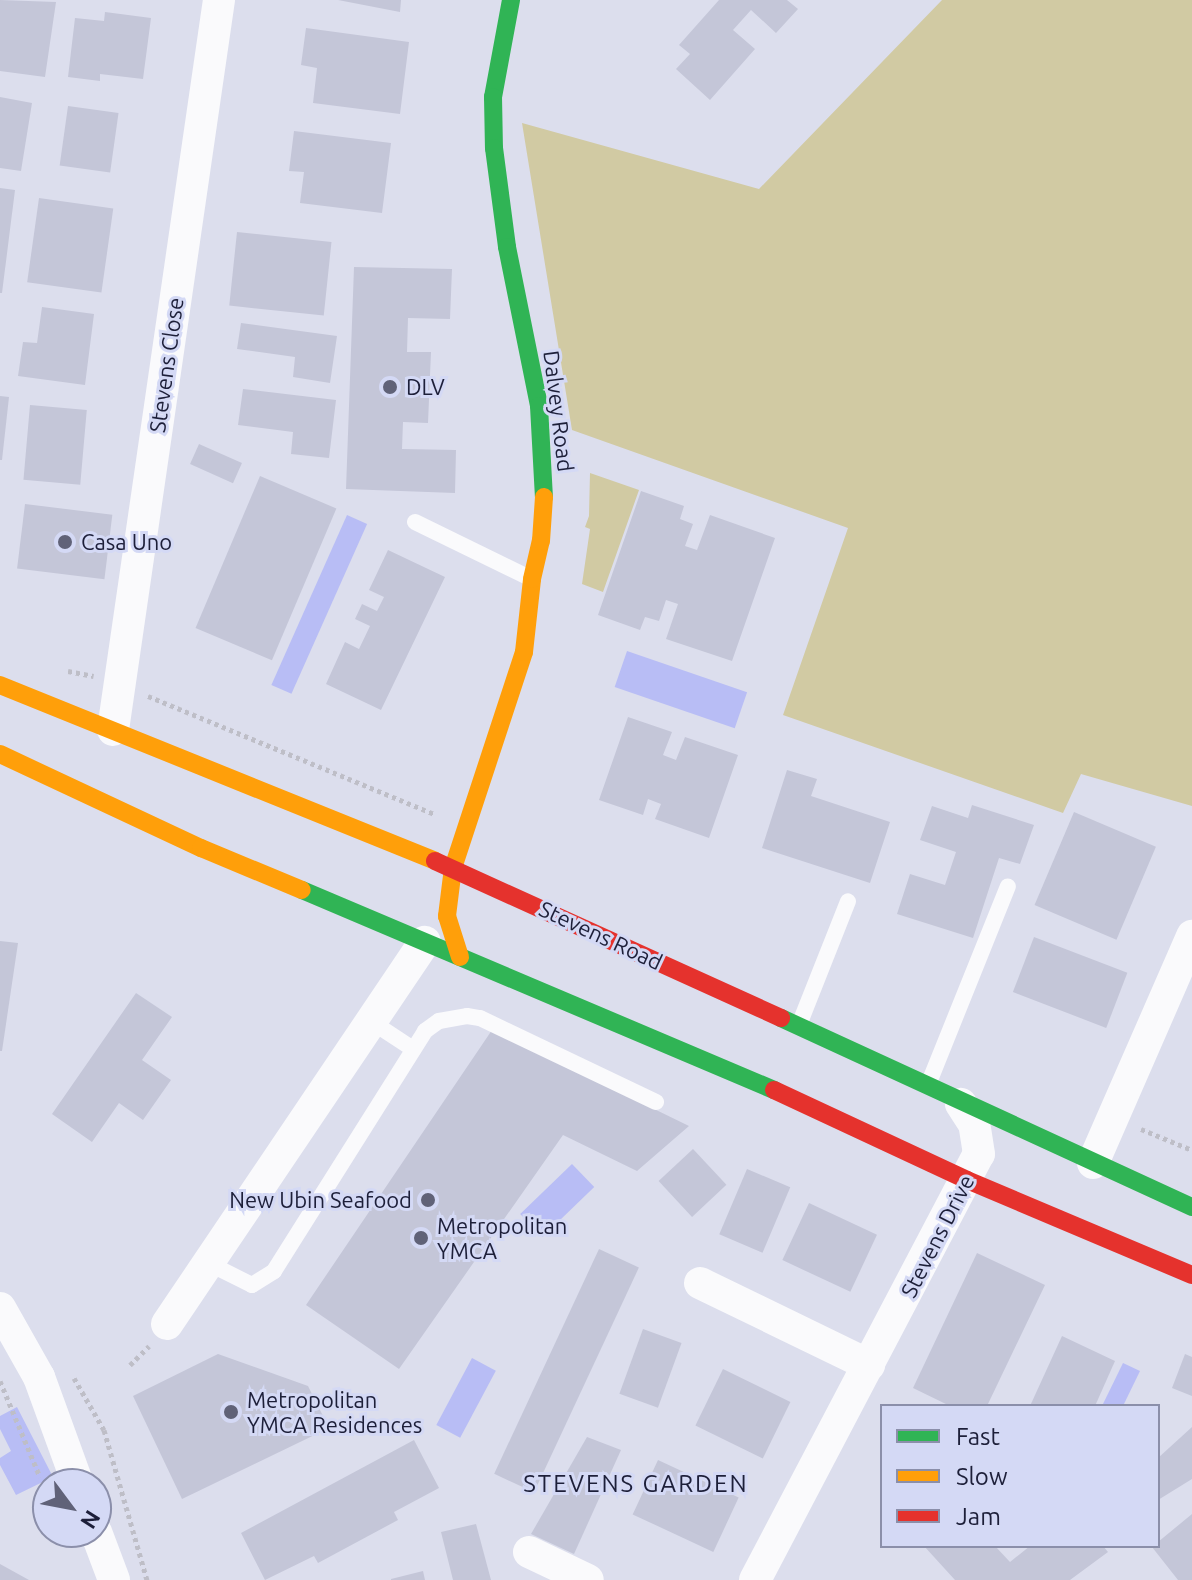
<!DOCTYPE html>
<style>
body{margin:0}
#map{position:relative;width:1192px;height:1580px;overflow:hidden;background:#dcdeed;font-family:Ubuntu,sans-serif}
div>[style]{position:absolute}
[style*='--x']{left:calc(var(--x)*1px);top:calc(var(--y)*1px);width:calc(var(--w)*1px);rotate:calc(var(--a)*1deg)}
.green>*{inset:0;background:#d1caa3}
.water>*{inset:0;background:#b8bdf5;transform-origin:0 0}
.building>*{inset:0;background:#c4c6d8;transform-origin:0 0}
.path>*{height:5px;margin-top:-2.5px;transform-origin:0;background:repeating-linear-gradient(90deg,#bebec7 0 4px,transparent 0 8px)}
.lane>*{height:16px;margin:-8px;padding:0 8px;transform-origin:8px;border-radius:8px;background:#fafafc}
.street>*{height:32px;margin:-16px;padding:0 16px;transform-origin:16px;border-radius:16px;background:#fafafc}
.fast>*{height:18px;margin:-9px;padding:0 9px;transform-origin:9px;border-radius:9px;background:#30b455}
.slow>*{height:18px;margin:-9px;padding:0 9px;transform-origin:9px;border-radius:9px;background:#ff9f0a}
.jam>*{height:18px;margin:-9px;padding:0 9px;transform-origin:9px;border-radius:9px;background:#e5322d}
.dots>*{width:22px;height:22px;translate:-50% -50%;box-sizing:border-box;border:4px solid #d4d9f5;border-radius:50%}
span{translate:-50% -50%;white-space:nowrap;text-align:center;line-height:1.15;-webkit-text-stroke:6px #d4d9f5;paint-order:stroke}
.street-label{font-size:22px;color:#1d1f39}
.poi-label{font-size:22px;color:#1d1f39}
.left{translate:0 -50%;text-align:left}
.right{translate:-100% -50%;text-align:right}
.neighbourhood-label{font-size:24px;color:#1d1f39;letter-spacing:2px}
.legend{position:absolute;left:880px;top:1404px;width:280px;height:144px;box-sizing:border-box;background:#d4d9f5;border:2px solid #8b8faa;margin:0;padding:10px 14px;list-style:none;font-size:24px;color:#1d1f39}
.legend li{display:flex;align-items:center;gap:16px;height:40px}
.legend b{width:40px;border:2px solid #8b8faa}
.north{position:absolute;left:32px;top:1468px;width:80px;height:80px;box-sizing:border-box;background:#d4d9f5;border:2px solid #8b8faa;border-radius:50%;rotate:122deg;font-size:22px;font-weight:700;line-height:32px;text-align:center;color:#1d1f39}
.north::after{content:'';display:block;margin:auto;width:28px;height:36px;background:#606278;clip-path:polygon(50% 0,100% 100%,50% 72%,0 100%)}
</style>
<div id="map">
<div class="green">
<i style="clip-path:polygon(942px 0,1192px 0,1192px 806px,1081px 774px,1063px 813px,783px 715px,848px 528px,572px 430px,522px 123px,759px 189px)"></i>
<i style="clip-path:polygon(590px 473px,639px 490px,603px 592px,582px 584px,590px 529px,585px 527px,589px 516px)"></i>
</div>
<div class="water">
<i style="left:347px;top:515px;width:22px;height:186px;rotate:24deg"></i>
<i style="left:627px;top:651px;width:127px;height:38px;rotate:19deg"></i>
<i style="left:572px;top:1164px;width:32px;height:72px;rotate:46deg"></i>
<i style="left:472px;top:1358px;width:27px;height:76px;rotate:28deg"></i>
<i style="clip-path:polygon(1123px 1363px,1140px 1371px,1123px 1406px,1102px 1406px)"></i>
<i style="clip-path:polygon(17px 1407px,53px 1477px,16px 1495px,0 1465px,0 1458px,11px 1451px,0 1429px,0 1416px)"></i>
</div>
<div class="building">
<i style="clip-path:polygon(0 0,56px 2px,45px 77px,0 71px)"></i>
<i style="clip-path:polygon(338px 0,401px 0,400px 12px)"></i>
<i style="clip-path:polygon(719px 0,787px 0,798px 9px,776px 33px,751px 10px,733px 30px,755px 49px,710px 100px,676px 69px,690px 54px,679px 45px)"></i>
<i style="clip-path:polygon(105px 12px,151px 18px,143px 79px,100px 74px,100px 81px,68px 77px,75px 18px,104px 21px)"></i>
<i style="clip-path:polygon(306px 28px,409px 42px,400px 114px,313px 103px,317px 68px,301px 65px)"></i>
<i style="clip-path:polygon(0 97px,32px 103px,21px 171px,0 168px)"></i>
<i style="left:68px;top:106px;width:51px;height:60px;rotate:8deg"></i>
<i style="clip-path:polygon(294px 131px,391px 143px,382px 213px,300px 203px,304px 172px,289px 171px)"></i>
<i style="clip-path:polygon(0 188px,15px 190px,2px 293px,0 293px)"></i>
<i style="left:39px;top:198px;width:75px;height:85px;rotate:8deg"></i>
<i style="left:237px;top:232px;width:95px;height:74px;rotate:6deg"></i>
<i style="clip-path:polygon(354px 267px,452px 269px,450px 319px,408px 318px,407px 352px,431px 352px,428px 423px,403px 422px,402px 449px,456px 450px,455px 493px,346px 489px)"></i>
<i style="clip-path:polygon(42px 307px,94px 314px,85px 385px,18px 376px,23px 342px,37px 343px)"></i>
<i style="clip-path:polygon(241px 323px,337px 336px,330px 383px,293px 377px,295px 357px,237px 349px)"></i>
<i style="clip-path:polygon(243px 389px,336px 400px,329px 458px,291px 454px,293px 432px,238px 425px)"></i>
<i style="clip-path:polygon(0 396px,9px 397px,2px 460px,0 460px)"></i>
<i style="left:30px;top:405px;width:57px;height:75px;rotate:5deg"></i>
<i style="left:199px;top:444px;width:47px;height:22px;rotate:24deg"></i>
<i style="left:260px;top:476px;width:83px;height:165px;rotate:23deg"></i>
<i style="clip-path:polygon(641px 491px,684px 506px,680px 519px,693px 524px,685px 546px,697px 550px,710px 515px,775px 538px,732px 661px,666px 639px,678px 604px,666px 600px,659px 621px,645px 617px,640px 630px,598px 615px)"></i>
<i style="left:25px;top:504px;width:88px;height:65px;rotate:7deg"></i>
<i style="clip-path:polygon(388px 550px,445px 577px,381px 710px,326px 684px,345px 642px,359px 649px,370px 626px,355px 619px,362px 604px,377px 611px,384px 597px,369px 590px)"></i>
<i style="clip-path:polygon(628px 717px,672px 732px,663px 755px,676px 760px,685px 737px,738px 755px,709px 838px,655px 819px,661px 804px,648px 799px,643px 815px,599px 800px)"></i>
<i style="clip-path:polygon(787px 770px,817px 779px,811px 796px,890px 822px,870px 883px,762px 848px)"></i>
<i style="clip-path:polygon(972px 805px,1034px 825px,1020px 864px,999px 858px,973px 938px,897px 914px,910px 874px,945px 885px,956px 852px,920px 840px,932px 806px,968px 818px)"></i>
<i style="left:1074px;top:812px;width:89px;height:101px;rotate:23deg"></i>
<i style="left:1034px;top:937px;width:100px;height:59px;rotate:21deg"></i>
<i style="clip-path:polygon(0 941px,18px 943px,2px 1051px,0 1051px)"></i>
<i style="clip-path:polygon(136px 993px,172px 1017px,142px 1060px,171px 1080px,143px 1120px,119px 1103px,92px 1142px,52px 1114px)"></i>
<i style="clip-path:polygon(492px 1030px,689px 1126px,637px 1171px,563px 1135px,399px 1369px,306px 1305px)"></i>
<i style="left:693px;top:1149px;width:49px;height:47px;rotate:47deg"></i>
<i style="left:747px;top:1169px;width:47px;height:71px;rotate:23deg"></i>
<i style="left:809px;top:1203px;width:75px;height:63px;rotate:25deg"></i>
<i style="left:599px;top:1249px;width:44px;height:248px;rotate:25deg"></i>
<i style="clip-path:polygon(977px 1253px,1045px 1285px,987px 1406px,950px 1406px,913px 1388px)"></i>
<i style="left:643px;top:1329px;width:41px;height:69px;rotate:20deg"></i>
<i style="clip-path:polygon(1062px 1336px,1115px 1361px,1095px 1406px,1030px 1406px)"></i>
<i style="clip-path:polygon(218px 1354px,308px 1386px,329px 1428px,182px 1499px,133px 1396px)"></i>
<i style="clip-path:polygon(1185px 1354px,1192px 1357px,1192px 1396px,1172px 1388px)"></i>
<i style="left:723px;top:1369px;width:75px;height:63px;rotate:26deg"></i>
<i style="clip-path:polygon(1192px 1427px,1192px 1479px,1158px 1500px,1158px 1458px)"></i>
<i style="clip-path:polygon(587px 1437px,621px 1450px,574px 1554px,531px 1534px)"></i>
<i style="clip-path:polygon(414px 1440px,439px 1488px,394px 1512px,398px 1520px,318px 1563px,314px 1556px,265px 1580px,241px 1533px)"></i>
<i style="left:658px;top:1460px;width:89px;height:60px;rotate:25deg"></i>
<i style="clip-path:polygon(1192px 1514px,1192px 1580px,1178px 1580px,1152px 1547px,1158px 1546px,1158px 1542px)"></i>
<i style="clip-path:polygon(476px 1524px,491px 1580px,453px 1580px,441px 1532px)"></i>
<i style="clip-path:polygon(924px 1546px,995px 1546px,1010px 1562px,1030px 1546px,1103px 1546px,1108px 1552px,1070px 1580px,955px 1580px)"></i>
<i style="clip-path:polygon(0 1564px,29px 1580px,0 1580px)"></i>
<i style="clip-path:polygon(423px 1571px,425px 1580px,391px 1580px,391px 1579px)"></i>
</div>
<div class="path">
<i style="--x:68;--y:671;--w:26;--a:11"></i>
<i style="--x:148;--y:696;--w:309;--a:22.4"></i>
<i style="--x:1141;--y:1129;--w:55;--a:22.4"></i>
<i style="--x:130;--y:1365;--w:27;--a:-45"></i>
<i style="--x:74;--y:1378;--w:60;--a:60"></i>
<i style="--x:104;--y:1430;--w:156;--a:74"></i>
<i style="--x:0;--y:1381;--w:104;--a:67.4"></i>
</div>
<div class="lane">
<i style="--x:415;--y:522;--w:128;--a:26"></i>
<i style="--x:369;--y:1020;--w:53;--a:33.4"></i>
<i style="--x:799;--y:1025;--w:133;--a:-68.4"></i>
<i style="--x:928;--y:1085;--w:214;--a:-68.1"></i>
<i style="--x:208;--y:1263;--w:49;--a:26.6"></i>
<i style="--x:252;--y:1285;--w:26;--a:-32"></i>
<i style="--x:274;--y:1271;--w:284;--a:-57.8"></i>
<i style="--x:425;--y:1031;--w:17;--a:-36"></i>
<i style="--x:439;--y:1021;--w:28;--a:-10"></i>
<i style="--x:467;--y:1016;--w:13;--a:9"></i>
<i style="--x:480;--y:1018;--w:195;--a:25.5"></i>
</div>
<div class="street">
<i style="--x:113;--y:730;--w:738;--a:-81.74"></i>
<i style="--x:1093;--y:1163;--w:248;--a:-66.4"></i>
<i style="--x:700;--y:1283;--w:188;--a:25.9"></i>
<i style="--x:0;--y:1308;--w:79;--a:60.5"></i>
<i style="--x:39;--y:1377;--w:114;--a:70"></i>
<i style="--x:167;--y:1324;--w:461;--a:-56"></i>
<i style="--x:96;--y:1532;--w:51;--a:69.4"></i>
<i style="--x:529;--y:1552;--w:65;--a:25.4"></i>
<i style="--x:755;--y:1580;--w:481;--a:-62.3"></i>
<i style="--x:979;--y:1154;--w:30;--a:-99"></i>
<i style="--x:974;--y:1124;--w:24;--a:-123"></i>
</div>
<div class="fast">
<i style="--x:511;--y:0;--w:99;--a:100.5"></i>
<i style="--x:493;--y:97;--w:51;--a:88.9"></i>
<i style="--x:494;--y:148;--w:100;--a:82.5"></i>
<i style="--x:507;--y:247;--w:162;--a:78.6"></i>
<i style="--x:539;--y:406;--w:91;--a:86.9"></i>
<i style="--x:302;--y:890;--w:513;--a:22.96"></i>
<i style="--x:781;--y:1018;--w:452;--a:24.7"></i>
</div>
<div class="slow">
<i style="--x:0;--y:685;--w:469;--a:22"></i>
<i style="--x:0;--y:754;--w:222;--a:25.1"></i>
<i style="--x:201;--y:848;--w:109;--a:22.6"></i>
<i style="--x:460;--y:957;--w:43;--a:-107.6"></i>
<i style="--x:447;--y:916;--w:48;--a:-82.9"></i>
<i style="--x:453;--y:868;--w:227;--a:-71.8"></i>
<i style="--x:524;--y:652;--w:73;--a:-83.7"></i>
<i style="--x:532;--y:579;--w:39;--a:-77"></i>
<i style="--x:541;--y:541;--w:44;--a:-86.1"></i>
</div>
<div class="jam">
<i style="--x:435;--y:861;--w:380;--a:24.4"></i>
<i style="--x:774;--y:1090;--w:213;--a:25"></i>
<i style="--x:967;--y:1180;--w:244;--a:22.9"></i>
</div>
<div class="dots">
<i style="left:390px;top:387px;background:#606278"></i>
<i style="left:65px;top:542px;background:#606278"></i>
<i style="left:428px;top:1200px;background:#606278"></i>
<i style="left:421px;top:1238px;background:#606278"></i>
<i style="left:231px;top:1412px;background:#606278"></i>
</div>
<div class="street-label">
<span style="left:166px;top:365px;rotate:-82deg">Stevens Close</span>
<span style="left:559px;top:411px;rotate:83deg">Dalvey Road</span>
<span style="left:601px;top:935px;rotate:25deg">Stevens Road</span>
<span style="left:937px;top:1236px;rotate:-63deg">Stevens Drive</span>
</div>
<div class="poi-label">
<span class="left" style="left:406px;top:387px">DLV</span>
<span class="left" style="left:81px;top:542px">Casa Uno</span>
<span class="right" style="left:412px;top:1200px">New Ubin Seafood</span>
<span class="left" style="left:437px;top:1238px">Metropolitan<br>YMCA</span>
<span class="left" style="left:247px;top:1412px">Metropolitan<br>YMCA Residences</span>
</div>
<div class="neighbourhood-label">
<span style="left:636px;top:1484px">STEVENS GARDEN</span>
</div>
<ul class="legend">
<li><b style="height:10px;background:#30b455"></b>Fast</li>
<li><b style="height:10px;background:#ff9f0a"></b>Slow</li>
<li><b style="height:10px;background:#e5322d"></b>Jam</li>
</ul>
<div class="north">N</div>
</div>
